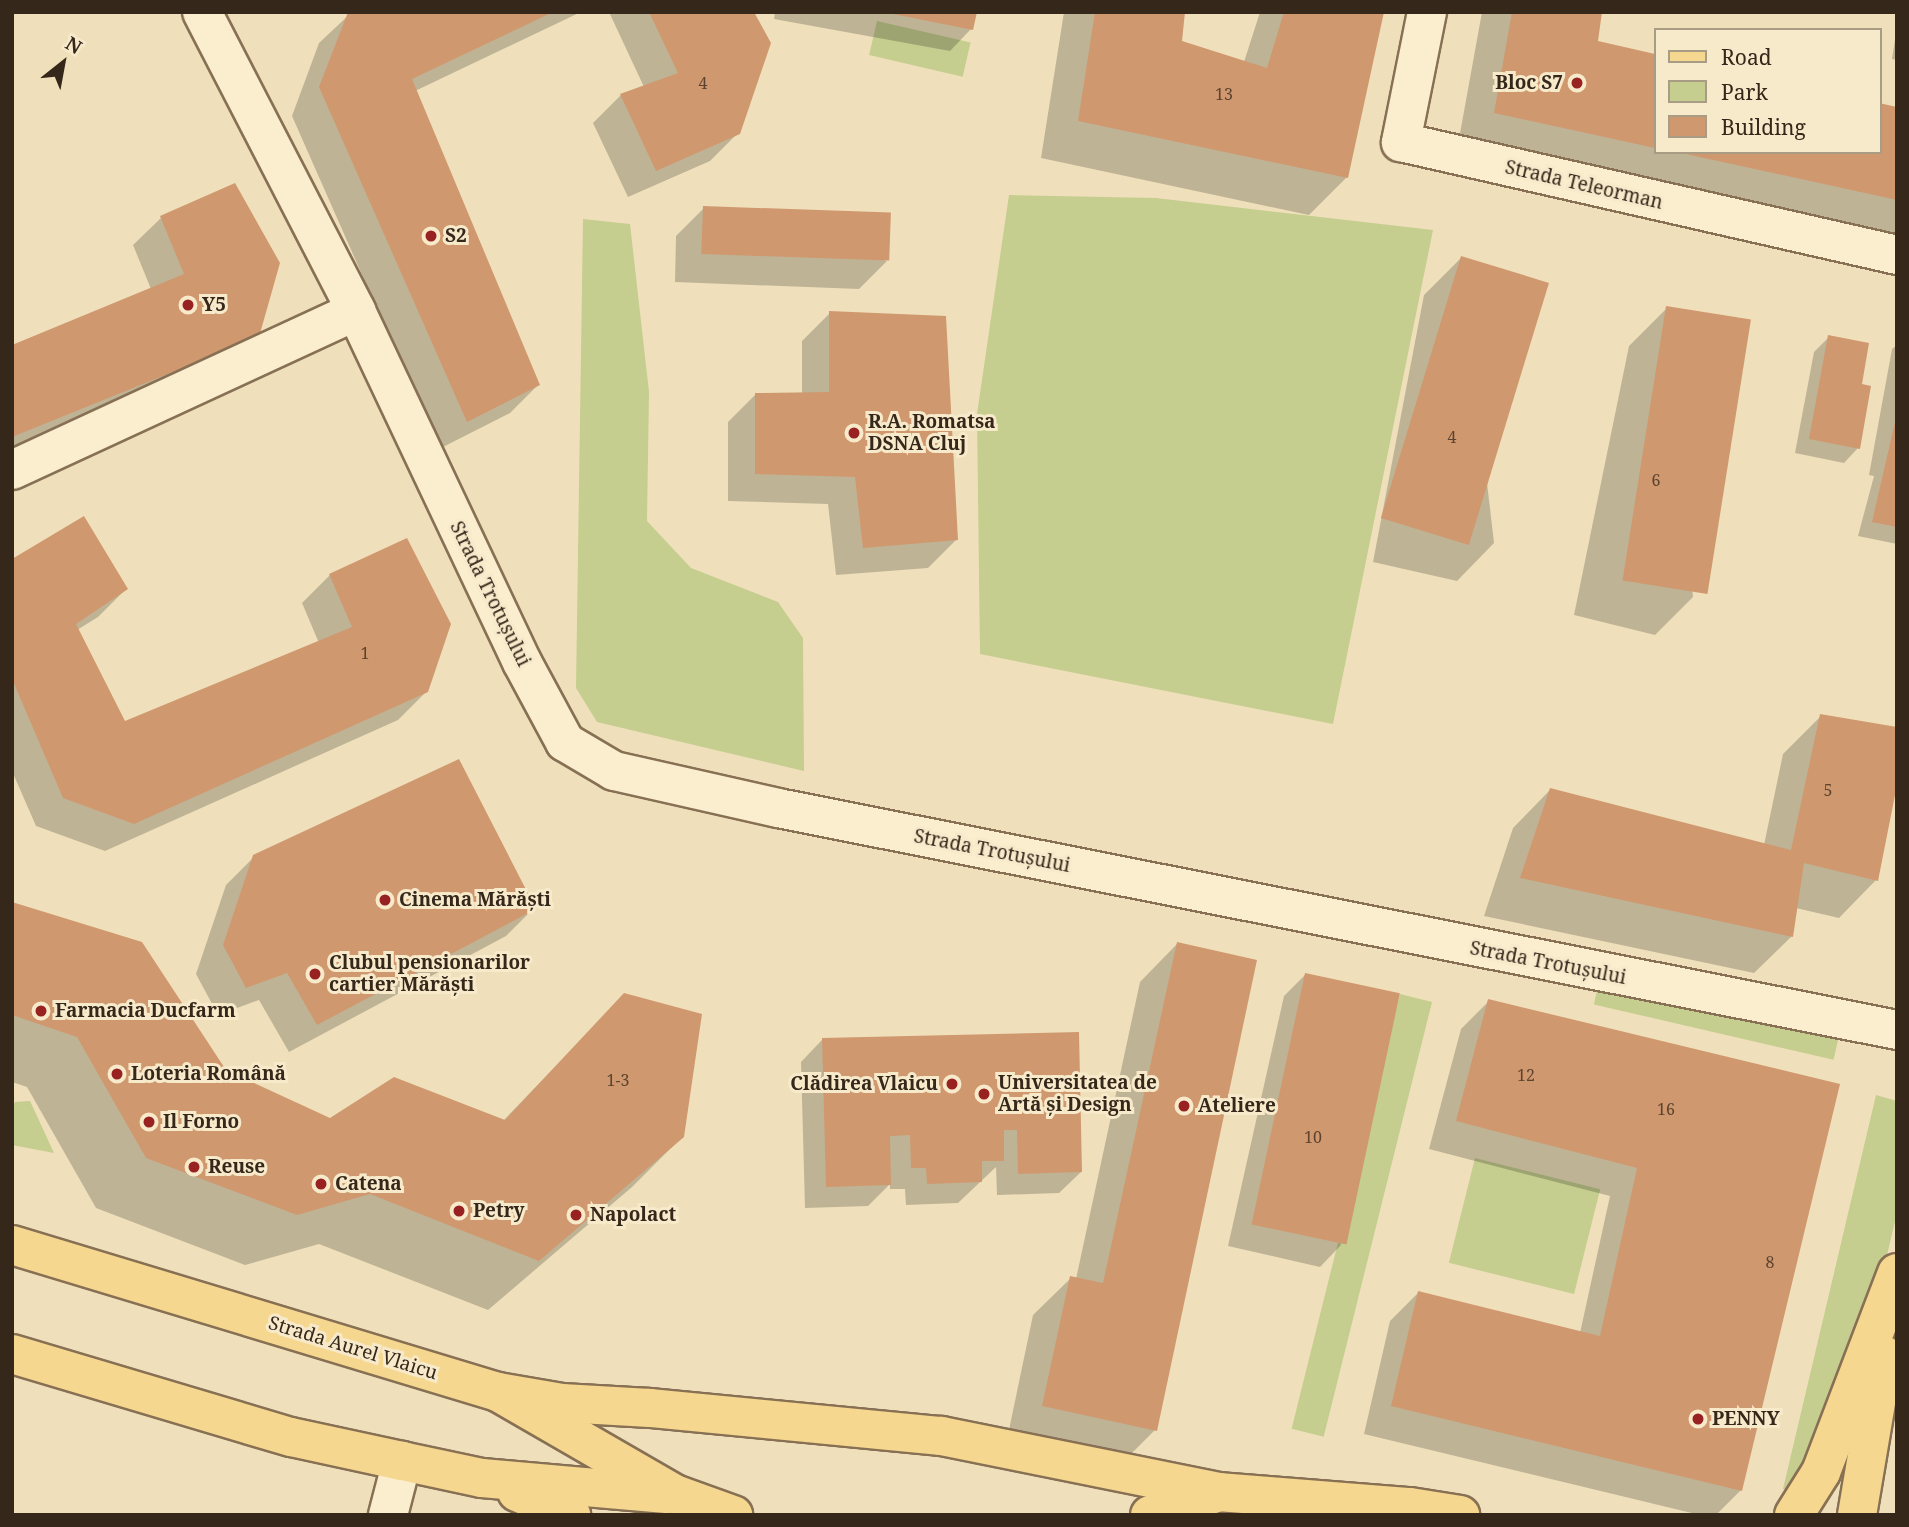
<!DOCTYPE html>
<meta charset="utf-8">
<style>
body{margin:0}
#map{position:relative;width:1909px;height:1527px;overflow:hidden;background:#efe0bb;font-family:"Noto Serif",serif}
div>[style]{position:absolute}
[style*='--x']{left:calc(var(--x)*1px);top:calc(var(--y)*1px);width:calc(var(--w)*1px);rotate:calc(var(--a)*1deg)}
.green>*{inset:0;background:#c5cd8f;transform-origin:0 0}
.shadow>*{inset:0;background:#0003}
.building>*{inset:0;background:#d0986f;transform-origin:0 0}
.roads{filter:drop-shadow(2px 0 #877054) drop-shadow(-2px 0 #877054) drop-shadow(0 2px #877054) drop-shadow(0 -2px #877054)}
.minor>*{height:38px;margin:-19px;padding:0 19px;transform-origin:19px;border-radius:19px;background:#faeece}
.primary>*{height:38px;margin:-19px;padding:0 19px;transform-origin:19px;border-radius:19px;background:#f6d78f}
.dots>*{width:19px;height:19px;translate:-50% -50%;box-sizing:border-box;border:4px solid #f7eacb;border-radius:50%}
span{translate:-50% -50%;white-space:nowrap;text-align:center;line-height:1.15;-webkit-text-stroke:6px #f7eacb;paint-order:stroke}
.number-label{font-size:16px;color:#5c432f}
.number-label span{-webkit-text-stroke-width:0}
.poi-label{font-size:19px;color:#35271a;font-weight:700}
.right{translate:-100% -50%;text-align:right}
.left{translate:0 -50%;text-align:left}
.street-label{font-size:19px;color:#35271a}
.frame{position:absolute;inset:0;border:14px solid #35271a;pointer-events:none}
.legend{position:absolute;left:1654px;top:28px;width:228px;height:126px;box-sizing:border-box;background:#f7eacb;border:2px solid #a99c84;margin:0;padding:9px 12px;list-style:none;font-size:21px;color:#35271a}
.legend li{display:flex;align-items:center;gap:14px;height:35px}
.legend b{width:35px;border:2px solid #a99c84}
.north{position:absolute;left:28px;top:28px;width:70px;height:70px;-webkit-text-stroke:5px #f7eacb;paint-order:stroke;rotate:31deg;font-size:19px;font-weight:700;line-height:28px;text-align:center;color:#35271a}
.north::after{content:'';display:block;margin:auto;width:24px;height:32px;background:#35271a;clip-path:polygon(50% 0,100% 100%,50% 72%,0 100%)}
</style>
<div id="map">
<div class="green">
<i style="left:877px;top:21px;width:96px;height:35px;rotate:13deg"></i>
<i style="clip-path:polygon(1009px 195px,1156px 198px,1433px 230px,1333px 724px,980px 654px,977px 414px)"></i>
<i style="clip-path:polygon(583px 219px,630px 224px,649px 392px,647px 521px,691px 568px,778px 602px,803px 638px,804px 771px,597px 722px,576px 688px)"></i>
<i style="left:1599px;top:982px;width:246px;height:23px;rotate:13deg"></i>
<i style="left:1400px;top:994px;width:33px;height:448px;rotate:14deg"></i>
<i style="clip-path:polygon(1876px 1095px,1897px 1101px,1897px 1213px,1887px 1255px,1797px 1492px,1783px 1489px)"></i>
<i style="clip-path:polygon(30px 1101px,54px 1153px,12px 1145px,12px 1108px,15px 1102px)"></i>
<i style="left:1475px;top:1158px;width:129px;height:108px;rotate:14deg"></i>
</div>
<div class="shadow">
<i style="clip-path:polygon(352px 12px,581px 12px,415px 91px,538px 385px,510px 413px,439px 449px,292px 116px,319px 43px)"></i>
<i style="clip-path:polygon(609px 12px,752px 12px,738px 133px,710px 161px,628px 197px,593px 123px,621px 95px,644px 87px)"></i>
<i style="clip-path:polygon(775px 12px,975px 12px,971px 29px,950px 51px,774px 19px)"></i>
<i style="clip-path:polygon(1064px 12px,1184px 12px,1180px 42px,1244px 62px,1260px 12px,1382px 12px,1347px 177px,1309px 215px,1041px 158px)"></i>
<i style="clip-path:polygon(1482px 12px,1601px 12px,1596px 42px,1655px 55px,1655px 152px,1879px 152px,1897px 109px,1897px 246px,1457px 150px)"></i>
<i style="clip-path:polygon(1897px 26px,1897px 60px,1892px 59px)"></i>
<i style="clip-path:polygon(704px 208px,887px 261px,859px 289px,675px 282px,676px 236px)"></i>
<i style="clip-path:polygon(161px 218px,257px 336px,12px 452px,12px 347px,151px 289px,133px 245px)"></i>
<i style="clip-path:polygon(1461px 258px,1494px 543px,1457px 581px,1373px 562px,1424px 295px)"></i>
<i style="clip-path:polygon(1667px 308px,1693px 597px,1655px 635px,1574px 615px,1629px 346px)"></i>
<i style="clip-path:polygon(830px 313px,956px 540px,928px 568px,836px 575px,828px 504px,728px 501px,728px 422px,756px 394px,802px 394px,802px 341px)"></i>
<i style="clip-path:polygon(1829px 337px,1859px 386px,1858px 448px,1844px 463px,1795px 453px,1814px 352px)"></i>
<i style="clip-path:polygon(1897px 345px,1897px 544px,1858px 536px,1874px 476px,1869px 475px,1892px 349px)"></i>
<i style="clip-path:polygon(12px 561px,126px 589px,98px 617px,77px 630px,124px 723px,319px 643px,302px 603px,330px 575px,426px 692px,398px 720px,105px 851px,36px 826px,12px 771px)"></i>
<i style="clip-path:polygon(1821px 716px,1876px 880px,1839px 918px,1796px 908px,1792px 936px,1754px 973px,1484px 916px,1513px 828px,1550px 790px,1764px 845px,1783px 754px)"></i>
<i style="clip-path:polygon(254px 857px,534px 908px,506px 936px,289px 1052px,259px 1000px,218px 1015px,196px 974px,226px 885px)"></i>
<i style="clip-path:polygon(12px 904px,225px 1072px,330px 1120px,503px 1121px,624px 995px,683px 1136px,632px 1187px,488px 1310px,319px 1244px,245px 1265px,96px 1208px,27px 1087px,12px 1082px)"></i>
<i style="clip-path:polygon(1177px 944px,1155px 1430px,1117px 1468px,1006px 1444px,1033px 1315px,1071px 1278px,1076px 1279px,1140px 982px)"></i>
<i style="clip-path:polygon(1305px 975px,1341px 1245px,1320px 1267px,1228px 1246px,1284px 996px)"></i>
<i style="clip-path:polygon(1489px 1001px,1838px 1085px,1741px 1490px,1716px 1515px,1700px 1515px,1364px 1434px,1390px 1321px,1418px 1293px,1580px 1333px,1610px 1196px,1429px 1149px,1461px 1029px)"></i>
<i style="clip-path:polygon(1077px 1034px,1081px 1172px,1059px 1193px,997px 1195px,996px 1167px,958px 1203px,906px 1205px,905px 1189px,890px 1189px,890px 1184px,868px 1206px,805px 1208px,801px 1062px,822px 1040px)"></i>
</div>
<div class="building">
<i style="clip-path:polygon(348px 12px,553px 12px,412px 79px,540px 385px,467px 422px,319px 87px)"></i>
<i style="clip-path:polygon(649px 12px,754px 12px,771px 43px,740px 134px,656px 171px,620px 94px,678px 73px)"></i>
<i style="clip-path:polygon(883px 12px,977px 12px,973px 30px)"></i>
<i style="clip-path:polygon(1095px 12px,1185px 12px,1182px 41px,1267px 68px,1284px 12px,1384px 12px,1348px 178px,1078px 121px)"></i>
<i style="clip-path:polygon(1512px 12px,1602px 12px,1598px 41px,1655px 54px,1655px 148px,1494px 113px)"></i>
<i style="clip-path:polygon(1879px 103px,1897px 107px,1897px 200px,1681px 153px,1879px 152px)"></i>
<i style="clip-path:polygon(235px 183px,280px 263px,259px 337px,12px 437px,12px 345px,184px 274px,160px 216px)"></i>
<i style="left:703px;top:206px;width:188px;height:48px;rotate:2deg"></i>
<i style="left:1461px;top:256px;width:92px;height:274px;rotate:17deg"></i>
<i style="left:1666px;top:306px;width:86px;height:278px;rotate:9deg"></i>
<i style="clip-path:polygon(829px 311px,946px 316px,958px 540px,863px 548px,855px 477px,755px 474px,755px 393px,829px 392px)"></i>
<i style="clip-path:polygon(1828px 335px,1869px 343px,1862px 384px,1871px 386px,1860px 449px,1809px 439px)"></i>
<i style="clip-path:polygon(1895px 422px,1897px 422px,1897px 527px,1872px 522px)"></i>
<i style="clip-path:polygon(84px 516px,128px 589px,76px 624px,125px 721px,352px 627px,329px 574px,407px 538px,451px 624px,428px 692px,134px 824px,63px 798px,12px 679px,12px 559px)"></i>
<i style="clip-path:polygon(1820px 714px,1897px 727px,1897px 785px,1878px 881px,1804px 863px,1793px 937px,1520px 878px,1550px 788px,1791px 850px)"></i>
<i style="clip-path:polygon(459px 759px,536px 909px,317px 1025px,287px 973px,246px 988px,223px 945px,253px 855px)"></i>
<i style="clip-path:polygon(12px 902px,142px 942px,226px 1070px,330px 1118px,394px 1077px,505px 1120px,624px 993px,702px 1014px,684px 1137px,539px 1261px,370px 1194px,297px 1215px,146px 1158px,77px 1037px,12px 1015px)"></i>
<i style="clip-path:polygon(1177px 942px,1257px 960px,1157px 1431px,1042px 1406px,1070px 1276px,1103px 1283px)"></i>
<i style="left:1305px;top:973px;width:97px;height:257px;rotate:12deg"></i>
<i style="clip-path:polygon(1488px 999px,1840px 1084px,1742px 1491px,1391px 1406px,1418px 1291px,1600px 1336px,1637px 1168px,1456px 1121px)"></i>
<i style="clip-path:polygon(1079px 1032px,1082px 1172px,1018px 1174px,1017px 1130px,1004px 1130px,1004px 1161px,982px 1161px,982px 1182px,927px 1184px,926px 1168px,911px 1168px,910px 1135px,890px 1136px,891px 1185px,826px 1187px,822px 1038px)"></i>
</div>
<div class="roads">
<div class="minor">
<i style="--x:202;--y:12;--w:336;--a:62.7"></i>
<i style="--x:356;--y:311;--w:388;--a:64.7"></i>
<i style="--x:522;--y:662;--w:91;--a:61.7"></i>
<i style="--x:565;--y:742;--w:57;--a:30.6"></i>
<i style="--x:614;--y:771;--w:168;--a:12.7"></i>
<i style="--x:778;--y:808;--w:1141;--a:11.22"></i>
<i style="--x:1427;--y:12;--w:133;--a:101.3"></i>
<i style="--x:1401;--y:142;--w:509;--a:12.83"></i>
<i style="--x:12;--y:470;--w:379;--a:-24.8"></i>
<i style="--x:388;--y:1515;--w:56;--a:-75.5"></i>
</div>
<div class="primary">
<i style="--x:12;--y:1245;--w:508;--a:16.83"></i>
<i style="--x:498;--y:1392;--w:204;--a:30"></i>
<i style="--x:675;--y:1494;--w:62;--a:19.9"></i>
<i style="--x:12;--y:1354;--w:291;--a:16.6"></i>
<i style="--x:291;--y:1437;--w:114;--a:12.2"></i>
<i style="--x:402;--y:1461;--w:82;--a:12"></i>
<i style="--x:482;--y:1478;--w:185;--a:5"></i>
<i style="--x:498;--y:1392;--w:65;--a:9.8"></i>
<i style="--x:562;--y:1403;--w:88;--a:3.3"></i>
<i style="--x:650;--y:1408;--w:292;--a:5.5"></i>
<i style="--x:941;--y:1436;--w:283;--a:11.4"></i>
<i style="--x:1218;--y:1492;--w:193;--a:4.5"></i>
<i style="--x:1410;--y:1507;--w:51;--a:9.1"></i>
<i style="--x:517;--y:1492;--w:59;--a:23.1"></i>
<i style="--x:1150;--y:1515;--w:70;--a:-18.4"></i>
<i style="--x:1794;--y:1515;--w:51;--a:-57.9"></i>
<i style="--x:1821;--y:1472;--w:213;--a:-69.1"></i>
<i style="--x:1857;--y:1515;--w:162;--a:-80.4"></i>
</div>
</div>
<div class="dots">
<i style="left:1577px;top:83px;background:#982222"></i>
<i style="left:431px;top:236px;background:#982222"></i>
<i style="left:188px;top:305px;background:#982222"></i>
<i style="left:854px;top:433px;background:#982222"></i>
<i style="left:385px;top:900px;background:#982222"></i>
<i style="left:315px;top:974px;background:#982222"></i>
<i style="left:41px;top:1011px;background:#982222"></i>
<i style="left:117px;top:1074px;background:#982222"></i>
<i style="left:952px;top:1084px;background:#982222"></i>
<i style="left:984px;top:1094px;background:#982222"></i>
<i style="left:1184px;top:1106px;background:#982222"></i>
<i style="left:149px;top:1122px;background:#982222"></i>
<i style="left:194px;top:1167px;background:#982222"></i>
<i style="left:321px;top:1184px;background:#982222"></i>
<i style="left:459px;top:1211px;background:#982222"></i>
<i style="left:576px;top:1215px;background:#982222"></i>
<i style="left:1698px;top:1419px;background:#982222"></i>
</div>
<div class="number-label">
<span style="left:703px;top:83px">4</span>
<span style="left:1224px;top:94px">13</span>
<span style="left:1452px;top:437px">4</span>
<span style="left:1656px;top:480px">6</span>
<span style="left:365px;top:653px">1</span>
<span style="left:1828px;top:790px">5</span>
<span style="left:1526px;top:1075px">12</span>
<span style="left:618px;top:1080px">1-3</span>
<span style="left:1666px;top:1109px">16</span>
<span style="left:1313px;top:1137px">10</span>
<span style="left:1770px;top:1262px">8</span>
</div>
<div class="poi-label">
<span class="right" style="left:1563px;top:83px">Bloc S7</span>
<span class="left" style="left:445px;top:236px">S2</span>
<span class="left" style="left:202px;top:305px">Y5</span>
<span class="left" style="left:868px;top:433px">R.A. Romatsa<br>DSNA Cluj</span>
<span class="left" style="left:399px;top:900px">Cinema Mărăști</span>
<span class="left" style="left:329px;top:974px">Clubul pensionarilor<br>cartier Mărăști</span>
<span class="left" style="left:55px;top:1011px">Farmacia Ducfarm</span>
<span class="left" style="left:131px;top:1074px">Loteria Română</span>
<span class="left" style="left:998px;top:1094px">Universitatea de<br>Artă și Design</span>
<span class="right" style="left:938px;top:1084px">Clădirea Vlaicu</span>
<span class="left" style="left:1198px;top:1106px">Ateliere</span>
<span class="left" style="left:163px;top:1122px">Il Forno</span>
<span class="left" style="left:208px;top:1167px">Reuse</span>
<span class="left" style="left:335px;top:1184px">Catena</span>
<span class="left" style="left:473px;top:1211px">Petry</span>
<span class="left" style="left:590px;top:1215px">Napolact</span>
<span class="left" style="left:1712px;top:1419px">PENNY</span>
</div>
<div class="street-label">
<span style="left:1584px;top:185px;rotate:13deg">Strada Teleorman</span>
<span style="left:490px;top:594px;rotate:64deg">Strada Trotușului</span>
<span style="left:992px;top:851px;rotate:11deg">Strada Trotușului</span>
<span style="left:1548px;top:963px;rotate:11deg">Strada Trotușului</span>
<span style="left:353px;top:1348px;rotate:17deg">Strada Aurel Vlaicu</span>
</div>
<div class="frame"></div>
<ul class="legend">
<li><b style="height:9px;background:#f6d78f"></b>Road</li>
<li><b style="height:19px;background:#c5cd8f"></b>Park</li>
<li><b style="height:19px;background:#d0986f"></b>Building</li>
</ul>
<div class="north">N</div>
</div>
